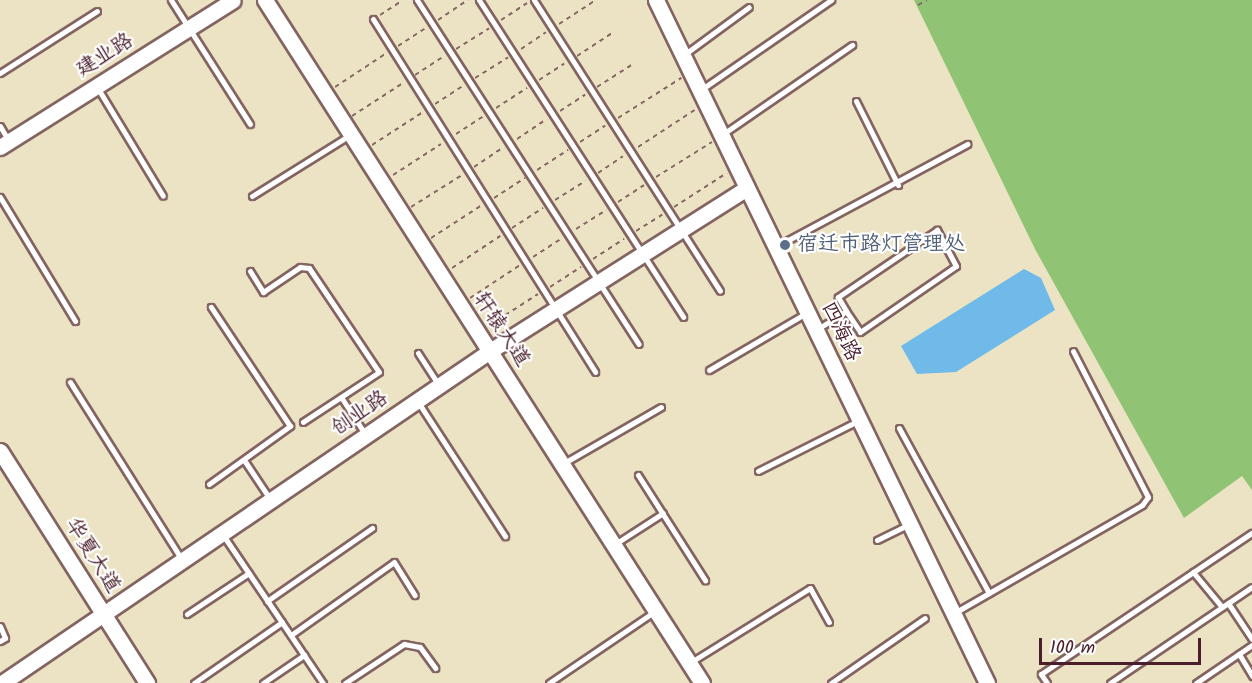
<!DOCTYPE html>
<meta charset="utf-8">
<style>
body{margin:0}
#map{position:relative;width:1252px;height:683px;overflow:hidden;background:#ece3c4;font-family:Kalam,"LXGW WenKai TC",sans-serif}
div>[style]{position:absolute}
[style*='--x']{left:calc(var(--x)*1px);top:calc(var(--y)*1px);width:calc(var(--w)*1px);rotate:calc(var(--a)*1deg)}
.green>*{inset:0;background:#90c374}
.water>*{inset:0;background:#6fbae8}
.path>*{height:2px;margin-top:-1px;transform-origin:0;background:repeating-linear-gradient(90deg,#836461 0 4.5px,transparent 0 9px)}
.roads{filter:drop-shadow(2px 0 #836461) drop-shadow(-2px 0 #836461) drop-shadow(0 2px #836461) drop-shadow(0 -2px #836461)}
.lane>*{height:5px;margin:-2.5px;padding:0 2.5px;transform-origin:2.5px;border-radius:2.5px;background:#fff}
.secondary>*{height:15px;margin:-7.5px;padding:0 7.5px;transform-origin:7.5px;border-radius:7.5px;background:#fff}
.dots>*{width:16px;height:16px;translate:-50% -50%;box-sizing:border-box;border:3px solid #fff;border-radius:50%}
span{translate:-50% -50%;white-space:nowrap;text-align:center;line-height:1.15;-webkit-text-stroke:4.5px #fff;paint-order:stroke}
.street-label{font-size:21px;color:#4a1f2b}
.service-label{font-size:21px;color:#4e5e75}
.left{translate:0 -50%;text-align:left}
.scale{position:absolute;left:1039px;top:638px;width:162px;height:27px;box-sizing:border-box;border:3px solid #4a1f2b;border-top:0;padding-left:8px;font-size:18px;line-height:21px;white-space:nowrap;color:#4a1f2b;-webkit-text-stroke:4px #fff;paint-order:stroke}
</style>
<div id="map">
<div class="green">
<i style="clip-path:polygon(914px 0,1252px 0,1252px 490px,1242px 476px,1184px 518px,1035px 249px)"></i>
</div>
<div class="water">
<i style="clip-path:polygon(1024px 269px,1041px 278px,1055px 310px,956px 372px,917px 374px,901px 346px)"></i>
</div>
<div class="path">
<i style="--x:918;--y:5;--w:10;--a:-29"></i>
<i style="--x:380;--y:15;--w:27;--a:-33"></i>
<i style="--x:438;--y:20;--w:36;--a:-34"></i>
<i style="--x:501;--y:20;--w:31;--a:-33"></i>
<i style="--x:559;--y:24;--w:44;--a:-33"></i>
<i style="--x:398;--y:46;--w:33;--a:-33"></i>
<i style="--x:456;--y:49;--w:39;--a:-32"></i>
<i style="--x:521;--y:49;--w:30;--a:-34"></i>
<i style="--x:577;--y:56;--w:45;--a:-33.3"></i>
<i style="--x:415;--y:75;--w:33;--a:-33"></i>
<i style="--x:475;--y:78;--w:39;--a:-32"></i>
<i style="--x:539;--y:80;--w:30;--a:-33"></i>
<i style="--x:335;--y:87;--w:60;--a:-33.4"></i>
<i style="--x:597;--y:87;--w:43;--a:-32.6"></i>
<i style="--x:435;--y:104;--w:33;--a:-33"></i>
<i style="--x:496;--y:108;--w:37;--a:-33"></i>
<i style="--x:560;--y:111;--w:30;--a:-33"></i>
<i style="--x:352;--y:116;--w:61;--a:-32.9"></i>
<i style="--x:618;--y:118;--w:75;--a:-32.4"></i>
<i style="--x:456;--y:134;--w:33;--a:-33"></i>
<i style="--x:517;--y:139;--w:36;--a:-34"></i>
<i style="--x:580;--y:142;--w:30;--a:-33"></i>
<i style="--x:372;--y:145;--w:61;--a:-32.9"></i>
<i style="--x:638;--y:147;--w:69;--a:-33.2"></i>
<i style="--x:474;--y:167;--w:36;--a:-34"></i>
<i style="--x:537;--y:170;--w:37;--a:-33"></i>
<i style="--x:598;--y:173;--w:30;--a:-34"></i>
<i style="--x:393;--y:175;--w:57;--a:-32.9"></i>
<i style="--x:656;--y:177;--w:66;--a:-32"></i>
<i style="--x:494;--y:198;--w:37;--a:-33"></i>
<i style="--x:555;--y:200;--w:36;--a:-32"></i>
<i style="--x:618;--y:202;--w:31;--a:-33"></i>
<i style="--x:411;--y:207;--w:60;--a:-32.1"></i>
<i style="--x:674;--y:207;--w:63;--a:-32.7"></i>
<i style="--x:512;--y:228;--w:37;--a:-33"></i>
<i style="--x:576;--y:229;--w:36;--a:-32"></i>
<i style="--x:636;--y:231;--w:31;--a:-32"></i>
<i style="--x:431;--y:238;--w:61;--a:-32.9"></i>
<i style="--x:533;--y:257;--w:33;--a:-33"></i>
<i style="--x:593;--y:259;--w:37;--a:-33"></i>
<i style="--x:452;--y:268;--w:58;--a:-33.7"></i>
<i style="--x:550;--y:287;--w:37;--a:-33"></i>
<i style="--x:470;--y:298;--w:60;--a:-33.4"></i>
<i style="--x:490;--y:325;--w:57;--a:-32.9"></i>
</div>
<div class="roads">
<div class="lane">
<i style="--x:171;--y:0;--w:147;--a:57.5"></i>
<i style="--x:417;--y:0;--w:409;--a:57.2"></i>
<i style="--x:479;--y:0;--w:377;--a:57.2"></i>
<i style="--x:534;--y:0;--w:345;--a:57.4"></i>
<i style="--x:373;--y:19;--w:417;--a:57.8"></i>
<i style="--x:685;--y:54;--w:79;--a:-36.3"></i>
<i style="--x:0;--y:73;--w:115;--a:-32.6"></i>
<i style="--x:97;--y:87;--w:127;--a:58.8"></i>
<i style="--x:702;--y:89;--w:157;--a:-34.6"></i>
<i style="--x:856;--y:101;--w:94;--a:63.4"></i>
<i style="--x:0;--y:126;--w:16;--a:60"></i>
<i style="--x:723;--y:134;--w:157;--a:-34.6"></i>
<i style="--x:252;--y:196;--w:115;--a:-31.9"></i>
<i style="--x:0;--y:197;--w:145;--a:58.8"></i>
<i style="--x:777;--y:246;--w:216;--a:-28.2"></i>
<i style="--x:250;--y:271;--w:25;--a:58"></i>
<i style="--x:263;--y:292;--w:45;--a:-34"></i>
<i style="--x:300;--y:267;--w:9;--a:6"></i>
<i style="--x:309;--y:268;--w:125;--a:56.1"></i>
<i style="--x:379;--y:372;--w:91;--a:146.7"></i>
<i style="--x:819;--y:328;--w:32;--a:-32"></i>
<i style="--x:846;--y:311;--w:25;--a:56"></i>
<i style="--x:860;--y:332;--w:116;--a:-34.5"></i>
<i style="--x:956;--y:266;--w:41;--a:-117.8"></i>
<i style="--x:937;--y:230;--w:120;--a:145.9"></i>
<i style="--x:838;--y:297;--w:16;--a:60"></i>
<i style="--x:418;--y:353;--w:37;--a:57"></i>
<i style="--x:709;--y:370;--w:113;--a:-30.4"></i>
<i style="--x:70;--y:382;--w:208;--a:57.8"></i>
<i style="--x:341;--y:397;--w:44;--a:57"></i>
<i style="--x:418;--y:402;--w:160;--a:57"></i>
<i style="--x:899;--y:428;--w:188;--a:61.4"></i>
<i style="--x:244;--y:460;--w:47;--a:56.3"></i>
<i style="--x:564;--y:463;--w:112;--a:-30"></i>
<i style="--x:758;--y:471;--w:112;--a:-26.6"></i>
<i style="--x:638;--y:475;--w:125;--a:57.5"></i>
<i style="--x:209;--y:484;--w:100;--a:-35.6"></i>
<i style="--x:290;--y:426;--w:143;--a:-123.6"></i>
<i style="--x:223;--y:535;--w:179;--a:56"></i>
<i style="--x:877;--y:540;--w:34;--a:-26"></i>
<i style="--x:615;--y:544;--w:57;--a:-32.9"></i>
<i style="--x:1193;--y:572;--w:45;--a:50.4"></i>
<i style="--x:267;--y:601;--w:128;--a:-34.8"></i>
<i style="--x:1228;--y:603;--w:43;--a:56.3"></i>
<i style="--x:956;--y:612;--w:215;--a:-29.9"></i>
<i style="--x:1142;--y:505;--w:10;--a:-53"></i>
<i style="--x:1148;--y:497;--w:164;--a:-117.2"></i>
<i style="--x:187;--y:614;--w:74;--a:-33.5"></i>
<i style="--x:0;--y:626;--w:13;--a:67"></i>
<i style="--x:5;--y:638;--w:6;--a:149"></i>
<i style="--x:291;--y:635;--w:126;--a:-35.3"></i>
<i style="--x:394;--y:562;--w:39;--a:58"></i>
<i style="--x:1239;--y:654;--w:26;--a:59"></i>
<i style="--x:691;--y:662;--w:140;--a:-31.9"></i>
<i style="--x:810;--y:588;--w:39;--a:61"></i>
<i style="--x:194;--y:683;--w:107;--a:-34.7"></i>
<i style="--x:263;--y:683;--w:50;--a:-34.3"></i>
<i style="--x:345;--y:683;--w:71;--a:-33.5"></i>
<i style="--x:404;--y:644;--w:16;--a:11"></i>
<i style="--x:420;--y:647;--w:26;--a:54"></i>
<i style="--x:549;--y:683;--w:127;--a:-34.1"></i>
<i style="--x:831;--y:683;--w:114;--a:-34.7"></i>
<i style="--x:1047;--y:683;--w:11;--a:-124"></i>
<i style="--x:1041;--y:674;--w:254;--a:-33.8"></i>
<i style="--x:1110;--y:683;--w:171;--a:-34.1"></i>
<i style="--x:1196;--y:683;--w:68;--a:-34.2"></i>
</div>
<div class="secondary">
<i style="--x:265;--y:0;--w:811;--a:57.39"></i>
<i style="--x:656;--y:0;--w:759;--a:64.14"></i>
<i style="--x:0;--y:147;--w:275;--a:-32.2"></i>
<i style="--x:0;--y:451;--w:275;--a:57.6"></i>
<i style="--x:2;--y:683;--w:590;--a:-34.23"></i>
<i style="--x:490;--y:351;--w:304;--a:-32.4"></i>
</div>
</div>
<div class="dots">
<i style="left:785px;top:245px;background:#5c6f8a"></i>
</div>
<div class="street-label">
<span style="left:105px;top:56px;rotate:-32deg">建业路</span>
<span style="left:501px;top:330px;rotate:57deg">轩辕大道</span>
<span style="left:840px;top:332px;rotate:64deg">四海路</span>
<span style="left:360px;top:414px;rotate:-34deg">创业路</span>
<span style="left:92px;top:556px;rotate:58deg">华夏大道</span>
</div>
<div class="service-label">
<span class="left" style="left:797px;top:245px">宿迁市路灯管理处</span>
</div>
<div class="scale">100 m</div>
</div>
